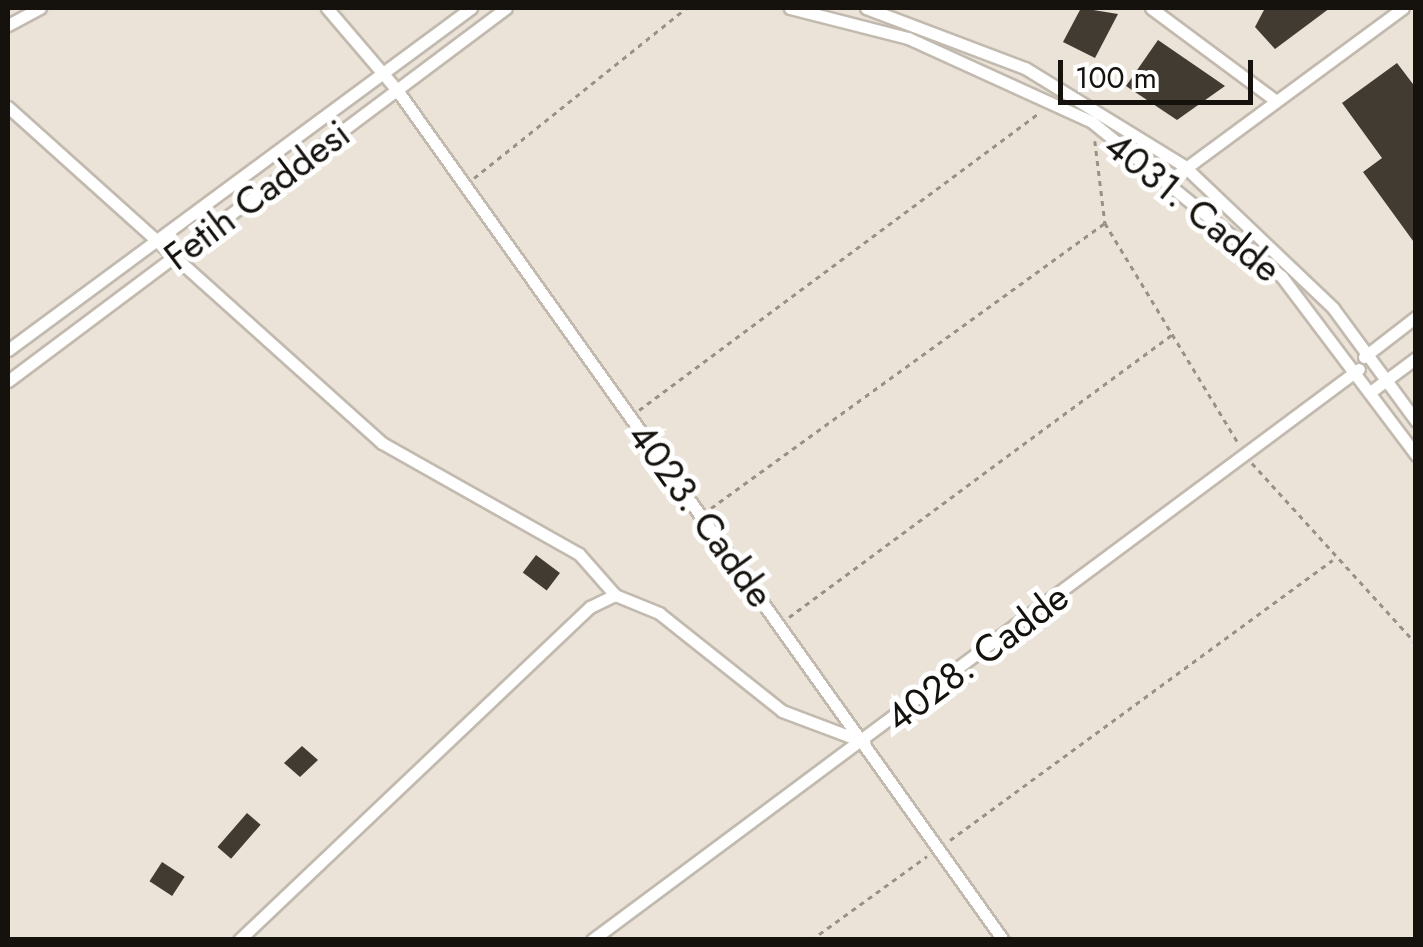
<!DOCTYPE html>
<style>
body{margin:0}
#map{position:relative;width:1423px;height:947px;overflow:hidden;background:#ebe3d8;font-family:Jost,sans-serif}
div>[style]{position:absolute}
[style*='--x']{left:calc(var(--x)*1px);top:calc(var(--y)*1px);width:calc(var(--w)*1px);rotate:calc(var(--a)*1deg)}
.building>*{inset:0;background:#413b32;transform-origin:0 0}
.path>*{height:2.5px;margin-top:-1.25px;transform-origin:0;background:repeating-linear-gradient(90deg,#979188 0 5px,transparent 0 10px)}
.roads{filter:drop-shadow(2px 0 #c2baaf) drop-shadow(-2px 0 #c2baaf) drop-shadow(0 2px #c2baaf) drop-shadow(0 -2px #c2baaf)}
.street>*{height:11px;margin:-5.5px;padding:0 5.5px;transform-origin:5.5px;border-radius:5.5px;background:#fff}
span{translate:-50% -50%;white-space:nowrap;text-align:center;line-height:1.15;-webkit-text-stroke:10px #fff;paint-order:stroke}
.street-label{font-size:38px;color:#15120e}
.frame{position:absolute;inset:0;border:10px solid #15120e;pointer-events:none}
.scale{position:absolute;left:1058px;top:60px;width:195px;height:45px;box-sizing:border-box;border:5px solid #15120e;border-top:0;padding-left:12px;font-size:30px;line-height:35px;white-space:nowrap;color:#15120e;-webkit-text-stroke:8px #fff;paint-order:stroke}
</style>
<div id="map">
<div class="building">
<i style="clip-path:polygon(1081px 8px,1118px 14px,1095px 58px,1063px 42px)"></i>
<i style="clip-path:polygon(1265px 8px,1330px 8px,1275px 49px,1255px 27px)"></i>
<i style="clip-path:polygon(1158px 40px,1225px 86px,1177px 120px,1126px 86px)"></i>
<i style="clip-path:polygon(1397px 63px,1416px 88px,1416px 245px,1363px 172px,1382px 158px,1342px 103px)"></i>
<i style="left:536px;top:555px;width:30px;height:22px;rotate:37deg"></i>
<i style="clip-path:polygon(302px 746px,318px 760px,300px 777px,284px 763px)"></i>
<i style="left:247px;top:813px;width:18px;height:45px;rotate:41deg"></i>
<i style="left:162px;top:862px;width:27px;height:23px;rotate:33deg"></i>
</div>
<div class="path">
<i style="--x:1095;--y:141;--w:83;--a:83"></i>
<i style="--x:1105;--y:223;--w:258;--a:58.8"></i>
<i style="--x:474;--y:178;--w:272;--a:-38.7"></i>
<i style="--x:639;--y:410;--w:497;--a:-36.6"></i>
<i style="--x:1252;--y:463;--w:244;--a:47.7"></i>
<i style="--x:711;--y:508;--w:486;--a:-35.9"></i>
<i style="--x:789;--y:617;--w:475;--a:-36.4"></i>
<i style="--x:950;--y:840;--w:474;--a:-36.2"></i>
<i style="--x:811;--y:940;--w:143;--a:-35.9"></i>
</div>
<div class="roads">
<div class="street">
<i style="--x:327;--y:8;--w:108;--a:49.5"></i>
<i style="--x:397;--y:90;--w:1044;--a:54.51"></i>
<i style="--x:790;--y:8;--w:122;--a:14.3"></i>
<i style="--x:908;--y:38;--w:202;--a:24.5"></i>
<i style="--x:1092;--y:122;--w:245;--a:39.2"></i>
<i style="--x:1282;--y:277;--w:223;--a:53"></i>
<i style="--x:866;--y:8;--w:170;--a:20.7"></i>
<i style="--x:1025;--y:68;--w:187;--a:31.6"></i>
<i style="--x:1184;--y:166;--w:206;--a:43.6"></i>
<i style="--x:1333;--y:308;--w:140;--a:53.7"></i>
<i style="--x:1151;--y:8;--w:154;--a:36.6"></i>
<i style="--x:8;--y:25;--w:36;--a:-28"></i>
<i style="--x:8;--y:107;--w:503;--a:41.94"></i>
<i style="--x:382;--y:443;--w:226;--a:29.4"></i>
<i style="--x:579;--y:554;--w:55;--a:48.7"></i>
<i style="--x:1171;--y:179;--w:288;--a:-36.4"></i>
<i style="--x:8;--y:350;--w:576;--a:-36.45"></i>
<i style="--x:1364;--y:357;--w:66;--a:-37.6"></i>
<i style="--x:8;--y:381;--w:622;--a:-36.83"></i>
<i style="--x:1373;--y:390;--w:54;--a:-36.7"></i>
<i style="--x:239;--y:940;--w:484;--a:-43.5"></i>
<i style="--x:590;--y:607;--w:28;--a:-26"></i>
<i style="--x:615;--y:595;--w:48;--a:22.2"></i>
<i style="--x:659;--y:613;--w:157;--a:38.5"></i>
<i style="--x:782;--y:711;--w:88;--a:20.7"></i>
<i style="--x:592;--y:940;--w:956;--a:-36.67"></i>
</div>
</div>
<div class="street-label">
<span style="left:257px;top:195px;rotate:-37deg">Fetih Caddesi</span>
<span style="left:1193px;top:207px;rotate:39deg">4031. Cadde</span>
<span style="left:701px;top:515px;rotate:54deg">4023. Cadde</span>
<span style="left:977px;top:657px;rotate:-37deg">4028. Cadde</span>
</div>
<div class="frame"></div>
<div class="scale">100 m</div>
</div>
